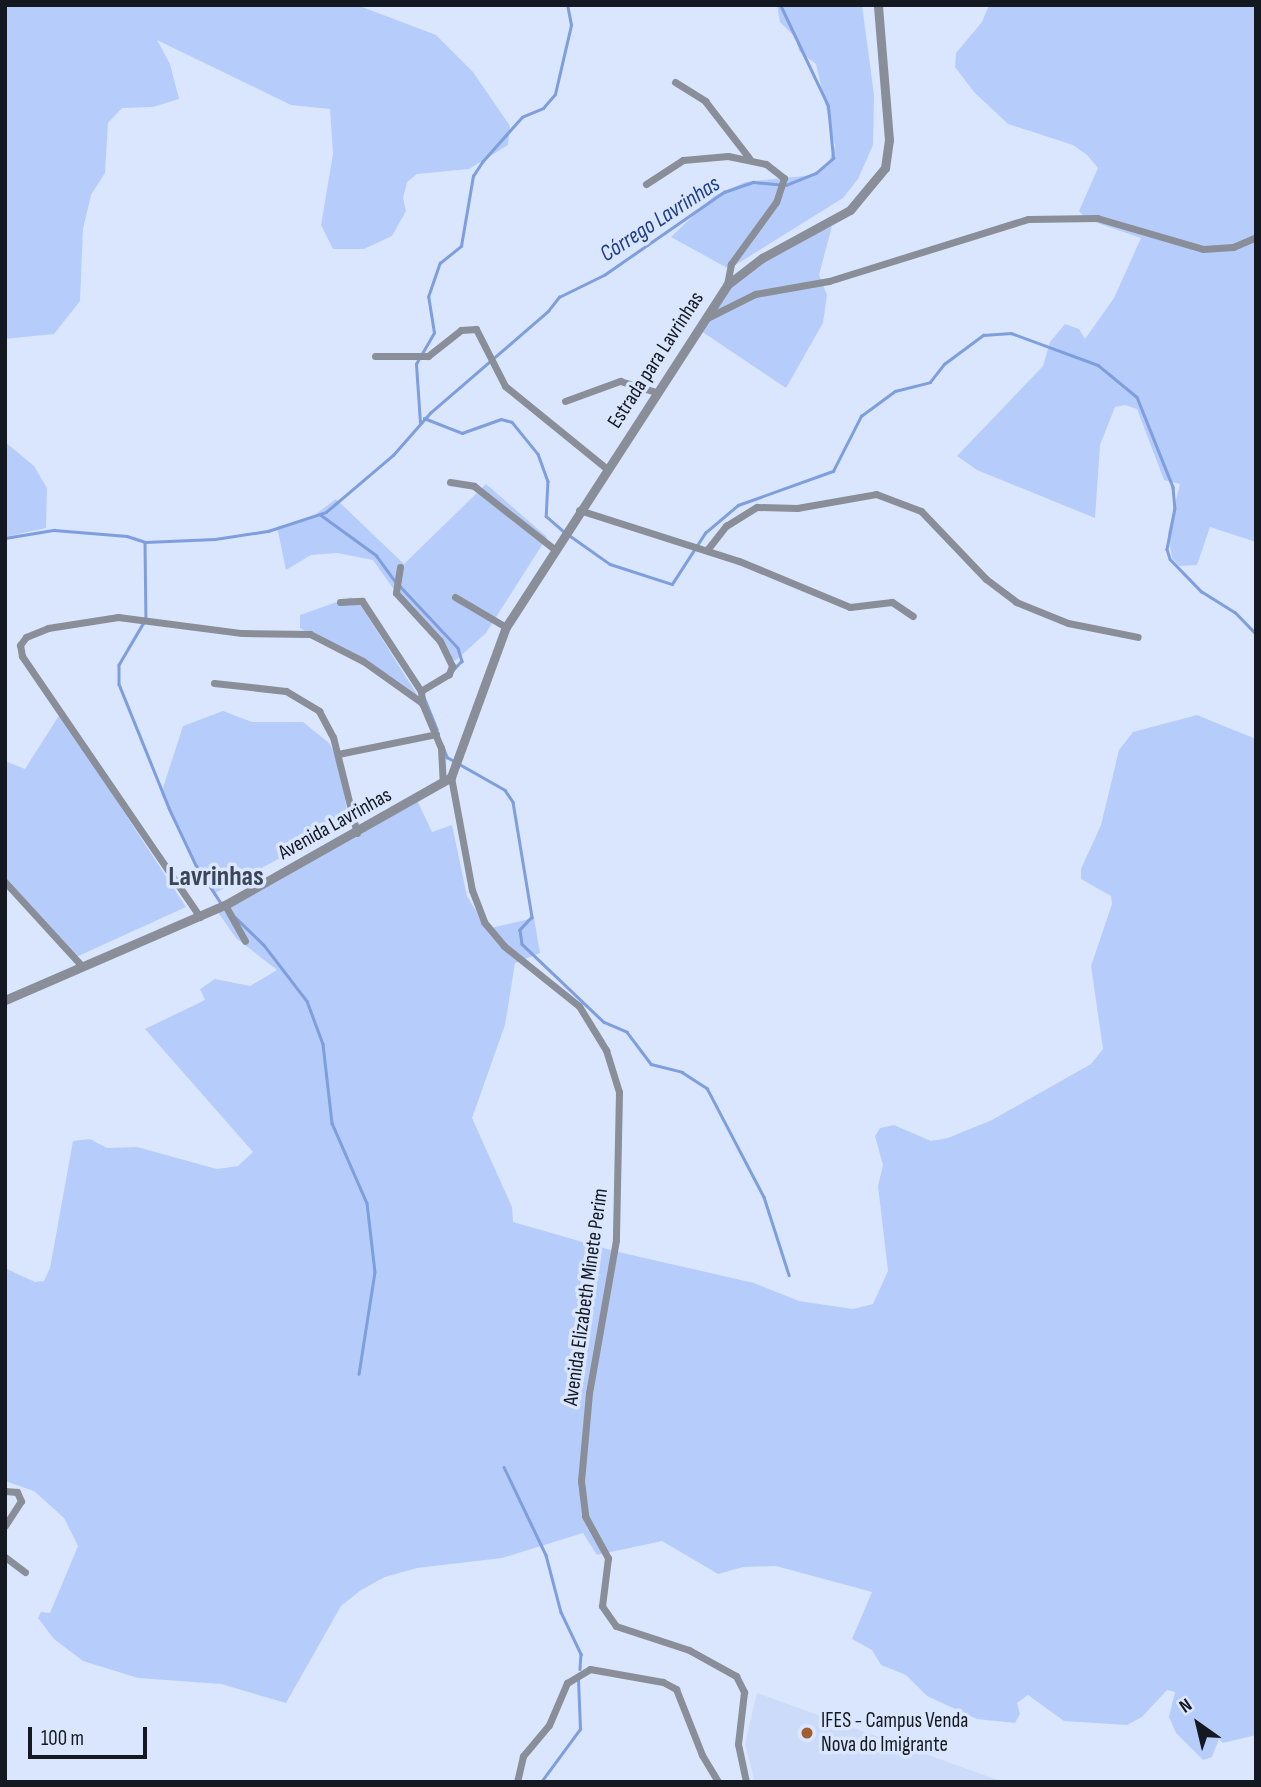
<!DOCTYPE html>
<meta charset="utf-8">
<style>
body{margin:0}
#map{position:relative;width:1261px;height:1787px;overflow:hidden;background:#dae6fd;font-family:"Sofia Sans Condensed",sans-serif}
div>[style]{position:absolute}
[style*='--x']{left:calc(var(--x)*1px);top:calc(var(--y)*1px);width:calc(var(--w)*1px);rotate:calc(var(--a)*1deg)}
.built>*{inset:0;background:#cbdbf9}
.green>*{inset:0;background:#b6cdfb}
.stream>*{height:2.5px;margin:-1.25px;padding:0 1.25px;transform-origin:1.25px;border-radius:1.25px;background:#7e9edd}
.minor>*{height:7px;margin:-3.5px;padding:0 3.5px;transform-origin:3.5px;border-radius:3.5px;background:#898e98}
.tertiary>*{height:9px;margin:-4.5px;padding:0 4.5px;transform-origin:4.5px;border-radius:4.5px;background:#898e98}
.dots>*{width:19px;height:19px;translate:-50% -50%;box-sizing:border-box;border:4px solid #dae6fd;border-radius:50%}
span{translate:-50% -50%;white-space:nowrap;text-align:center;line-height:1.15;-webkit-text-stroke:7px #dae6fd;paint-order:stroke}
.street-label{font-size:21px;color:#141820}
.poi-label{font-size:21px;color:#141820}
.left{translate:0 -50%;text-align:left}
.water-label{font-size:23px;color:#1e3e88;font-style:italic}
.district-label{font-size:28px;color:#3b4557;font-weight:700}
.frame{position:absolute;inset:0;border:7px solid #141820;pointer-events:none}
.north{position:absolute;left:1163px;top:1689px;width:70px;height:70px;-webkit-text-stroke:5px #dae6fd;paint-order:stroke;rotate:326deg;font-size:19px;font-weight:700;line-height:28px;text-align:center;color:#141820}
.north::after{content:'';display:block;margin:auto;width:24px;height:32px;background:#141820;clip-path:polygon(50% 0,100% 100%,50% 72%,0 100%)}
.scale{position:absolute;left:28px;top:1727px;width:119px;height:32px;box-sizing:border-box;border:4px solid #141820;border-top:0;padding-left:9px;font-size:21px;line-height:24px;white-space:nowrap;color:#141820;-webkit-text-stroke:5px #dae6fd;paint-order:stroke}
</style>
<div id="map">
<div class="built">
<i style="clip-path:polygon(757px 1693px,1003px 1782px,755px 1782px,745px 1744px)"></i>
</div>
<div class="green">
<i style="clip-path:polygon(5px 5px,357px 5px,436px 35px,473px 72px,510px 126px,508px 145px,469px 169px,417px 174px,407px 182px,403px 198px,406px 211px,392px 236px,364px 249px,333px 249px,321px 225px,333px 154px,330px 109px,291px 105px,157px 40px,170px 64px,179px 99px,153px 107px,122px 108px,108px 123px,105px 173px,91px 195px,83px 229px,80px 301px,54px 334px,5px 339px)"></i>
<i style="clip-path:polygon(777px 5px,862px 5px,874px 95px,873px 145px,858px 179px,843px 198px,729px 269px,671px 237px,714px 196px,745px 182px,813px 175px,828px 164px,835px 146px,816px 64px,799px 51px,796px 38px,780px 22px)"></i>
<i style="clip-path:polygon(989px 5px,1256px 5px,1256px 542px,1210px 527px,1197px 565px,1179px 566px,1172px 558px,1168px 533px,1180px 484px,1164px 480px,1137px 409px,1125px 405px,1115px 407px,1100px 445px,1095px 518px,977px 470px,957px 456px,1043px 366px,1050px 342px,1065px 324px,1079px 329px,1085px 339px,1114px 298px,1141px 238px,1086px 219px,1079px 211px,1098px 168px,1087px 155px,1073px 145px,1008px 124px,974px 92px,955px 67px,956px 53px,982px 22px)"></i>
<i style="clip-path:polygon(832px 226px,819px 275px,827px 295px,823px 323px,786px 388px,701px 331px,724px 295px,751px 266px)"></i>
<i style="clip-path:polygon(5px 442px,34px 466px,47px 488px,46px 528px,5px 537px)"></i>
<i style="clip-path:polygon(486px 484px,547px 537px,486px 633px,455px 661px,412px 615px,373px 560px,337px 553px,311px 555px,286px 570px,277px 527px,308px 520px,336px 499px,404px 564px)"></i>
<i style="clip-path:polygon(351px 597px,360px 604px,418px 696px,300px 628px,300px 615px)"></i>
<i style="clip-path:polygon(223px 711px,252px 722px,303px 722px,329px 743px,337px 757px,349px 821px,215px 893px,203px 879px,161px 794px,183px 726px)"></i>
<i style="clip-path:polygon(60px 714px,186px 907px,74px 958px,5px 879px,5px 761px,25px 769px)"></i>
<i style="clip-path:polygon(1197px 715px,1256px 739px,1256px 1735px,1223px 1743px,1219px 1739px,1212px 1757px,1203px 1760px,1176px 1733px,1169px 1717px,1175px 1692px,1167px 1690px,1142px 1717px,1127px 1725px,1064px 1721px,1028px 1695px,1017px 1703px,1020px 1714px,1015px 1723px,977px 1719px,927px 1696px,906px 1675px,881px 1665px,872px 1650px,852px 1639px,872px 1592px,776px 1566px,743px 1567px,718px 1574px,662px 1541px,597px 1555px,583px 1533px,502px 1558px,417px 1568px,385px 1577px,361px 1590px,341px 1606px,286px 1703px,221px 1684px,138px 1678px,83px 1661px,54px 1639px,38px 1618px,41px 1612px,50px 1613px,78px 1546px,64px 1518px,34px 1491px,5px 1481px,5px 1268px,35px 1282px,44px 1281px,50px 1268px,73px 1141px,90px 1139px,107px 1148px,137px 1147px,217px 1169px,238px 1166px,253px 1152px,145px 1029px,205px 1000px,200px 989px,215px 979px,250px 986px,277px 970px,236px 938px,215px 908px,416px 798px,432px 832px,452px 825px,467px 896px,487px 929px,534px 918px,540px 953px,515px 963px,505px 1025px,472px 1118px,512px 1207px,513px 1222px,614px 1251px,754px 1283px,799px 1301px,853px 1309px,873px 1304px,888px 1271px,878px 1186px,883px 1165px,875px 1136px,880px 1128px,894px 1125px,931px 1141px,948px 1138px,992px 1120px,1091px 1064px,1103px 1049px,1091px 966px,1112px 904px,1111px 896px,1081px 879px,1081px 869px,1101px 825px,1119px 750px,1133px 732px)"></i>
</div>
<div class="stream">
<i style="--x:424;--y:418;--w:41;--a:21.5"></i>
<i style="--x:462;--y:433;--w:41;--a:-19.7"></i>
<i style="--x:501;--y:419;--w:11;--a:15"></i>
<i style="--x:512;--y:422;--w:41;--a:50.9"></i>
<i style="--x:538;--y:454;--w:29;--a:70"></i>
<i style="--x:548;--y:481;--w:35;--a:93"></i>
<i style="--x:546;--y:516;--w:23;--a:41"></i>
<i style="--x:420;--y:423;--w:59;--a:-93.9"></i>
<i style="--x:416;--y:364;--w:36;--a:-60"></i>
<i style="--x:434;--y:333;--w:36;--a:-99"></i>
<i style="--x:428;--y:297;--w:36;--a:-71"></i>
<i style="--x:440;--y:263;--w:27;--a:-39"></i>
<i style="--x:461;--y:246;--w:71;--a:-80.3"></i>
<i style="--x:473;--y:176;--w:17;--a:-57"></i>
<i style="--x:482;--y:162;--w:60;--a:-48.4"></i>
<i style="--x:522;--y:117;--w:23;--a:-23"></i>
<i style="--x:543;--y:108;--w:18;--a:-49"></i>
<i style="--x:555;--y:94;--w:71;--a:-76.9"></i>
<i style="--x:571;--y:25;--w:20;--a:-101"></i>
<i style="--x:321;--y:515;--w:68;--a:36"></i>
<i style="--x:376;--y:555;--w:32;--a:54"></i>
<i style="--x:569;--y:535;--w:50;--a:35.3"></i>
<i style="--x:610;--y:564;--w:65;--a:17.9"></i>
<i style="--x:672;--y:584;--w:61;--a:-57.1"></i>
<i style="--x:705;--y:533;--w:43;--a:-40.3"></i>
<i style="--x:738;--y:505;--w:101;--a:-19.7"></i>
<i style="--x:833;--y:471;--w:62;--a:-63"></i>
<i style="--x:861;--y:416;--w:42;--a:-36.3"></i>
<i style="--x:895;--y:391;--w:36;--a:-14"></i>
<i style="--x:930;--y:382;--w:23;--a:-52"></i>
<i style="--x:944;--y:364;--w:49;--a:-36.6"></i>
<i style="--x:983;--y:335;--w:28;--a:-4"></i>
<i style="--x:1011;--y:333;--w:93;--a:20.2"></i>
<i style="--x:1098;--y:365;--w:50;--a:39.4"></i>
<i style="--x:1137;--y:397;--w:97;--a:68.2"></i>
<i style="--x:1173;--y:487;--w:21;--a:85"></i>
<i style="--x:1175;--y:508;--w:42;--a:101"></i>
<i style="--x:1167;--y:549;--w:10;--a:73"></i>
<i style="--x:1170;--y:559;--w:45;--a:45.9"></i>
<i style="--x:1201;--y:591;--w:40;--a:32"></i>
<i style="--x:1235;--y:612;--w:30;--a:46"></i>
<i style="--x:5;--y:538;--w:50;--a:-9.3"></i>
<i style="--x:54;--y:530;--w:73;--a:4.7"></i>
<i style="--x:127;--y:536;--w:19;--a:18"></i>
<i style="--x:145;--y:542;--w:70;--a:-2.5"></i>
<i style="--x:215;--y:539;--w:54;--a:-8.6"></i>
<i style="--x:268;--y:531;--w:61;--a:-18.1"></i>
<i style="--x:326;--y:512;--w:88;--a:-40.4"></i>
<i style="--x:393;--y:455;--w:56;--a:-48.6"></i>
<i style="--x:430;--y:413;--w:156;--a:-40.8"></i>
<i style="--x:548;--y:311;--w:18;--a:-52"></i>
<i style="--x:559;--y:297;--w:50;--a:-26.1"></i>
<i style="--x:604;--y:275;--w:146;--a:-34.7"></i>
<i style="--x:724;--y:192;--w:31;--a:-19"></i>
<i style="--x:753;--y:182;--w:33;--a:5"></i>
<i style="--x:786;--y:185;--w:32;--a:-22"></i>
<i style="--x:816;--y:173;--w:23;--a:-41"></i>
<i style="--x:833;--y:158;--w:52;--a:-95.5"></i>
<i style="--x:828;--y:106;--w:112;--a:-115.4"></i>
<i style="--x:145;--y:542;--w:77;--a:89.3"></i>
<i style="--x:146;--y:619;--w:53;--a:120.4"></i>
<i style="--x:119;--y:665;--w:19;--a:90"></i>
<i style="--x:119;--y:684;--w:134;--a:68"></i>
<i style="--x:169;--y:808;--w:63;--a:64.7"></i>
<i style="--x:196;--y:865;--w:45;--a:56.7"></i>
<i style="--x:400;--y:586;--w:85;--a:46.9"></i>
<i style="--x:458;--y:648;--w:14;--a:73"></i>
<i style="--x:462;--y:661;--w:16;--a:133"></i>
<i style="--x:424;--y:697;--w:35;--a:68"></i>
<i style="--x:444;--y:749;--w:9;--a:69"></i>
<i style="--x:447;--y:757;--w:67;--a:29.6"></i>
<i style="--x:505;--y:790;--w:14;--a:56"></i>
<i style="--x:513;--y:802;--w:117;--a:80.6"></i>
<i style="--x:532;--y:917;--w:18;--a:133"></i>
<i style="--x:520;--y:930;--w:14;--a:82"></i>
<i style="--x:522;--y:944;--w:113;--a:43.6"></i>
<i style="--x:604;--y:1022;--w:25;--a:23"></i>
<i style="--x:627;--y:1032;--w:40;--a:53"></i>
<i style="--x:651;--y:1064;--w:32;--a:14"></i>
<i style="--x:682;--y:1072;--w:30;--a:33"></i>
<i style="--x:707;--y:1088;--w:123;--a:62.4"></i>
<i style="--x:764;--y:1197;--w:82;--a:72.2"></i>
<i style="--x:235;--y:917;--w:40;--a:44"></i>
<i style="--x:264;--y:945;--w:71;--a:52.5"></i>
<i style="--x:307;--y:1001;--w:46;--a:69.6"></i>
<i style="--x:323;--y:1044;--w:80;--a:83.5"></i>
<i style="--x:332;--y:1123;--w:87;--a:66.4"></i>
<i style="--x:367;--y:1203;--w:69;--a:83.4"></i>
<i style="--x:375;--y:1272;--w:103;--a:98.9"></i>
<i style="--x:504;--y:1467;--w:98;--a:64.5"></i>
<i style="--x:546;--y:1555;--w:59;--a:75.3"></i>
<i style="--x:561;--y:1612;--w:47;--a:64.5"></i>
<i style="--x:581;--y:1654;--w:15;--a:94"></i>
<i style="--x:541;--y:1782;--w:66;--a:-53.7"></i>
<i style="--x:580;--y:1729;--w:49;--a:-92.3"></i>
</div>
<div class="minor">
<i style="--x:675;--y:82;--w:36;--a:32"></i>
<i style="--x:705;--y:101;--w:72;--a:52.3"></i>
<i style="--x:646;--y:184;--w:44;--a:-33"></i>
<i style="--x:683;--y:160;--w:45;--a:-5.1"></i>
<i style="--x:728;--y:156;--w:39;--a:12"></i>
<i style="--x:766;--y:164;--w:23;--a:38"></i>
<i style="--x:784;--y:178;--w:25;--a:108"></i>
<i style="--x:776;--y:202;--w:77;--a:126"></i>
<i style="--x:731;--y:264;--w:21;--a:101"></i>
<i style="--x:707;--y:318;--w:54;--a:-26.6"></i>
<i style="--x:755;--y:294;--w:75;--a:-10"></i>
<i style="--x:829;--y:281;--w:208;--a:-17.3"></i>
<i style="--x:1028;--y:219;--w:69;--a:-0.8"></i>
<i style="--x:1097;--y:218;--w:110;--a:16.3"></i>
<i style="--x:1203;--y:249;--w:30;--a:-4"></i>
<i style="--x:1233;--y:247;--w:25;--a:-23"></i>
<i style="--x:375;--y:356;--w:53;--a:0"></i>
<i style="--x:428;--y:356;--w:42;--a:-38.2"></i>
<i style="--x:461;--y:330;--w:15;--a:-4"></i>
<i style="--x:476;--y:329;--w:64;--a:63"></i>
<i style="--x:505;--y:386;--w:130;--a:39.1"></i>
<i style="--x:565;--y:401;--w:59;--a:-20"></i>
<i style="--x:620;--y:381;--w:37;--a:17"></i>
<i style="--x:450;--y:482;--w:24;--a:9"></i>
<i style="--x:474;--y:486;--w:102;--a:38.2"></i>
<i style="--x:579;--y:510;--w:168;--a:17.7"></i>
<i style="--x:739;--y:561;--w:120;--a:22.5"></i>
<i style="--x:850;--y:607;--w:42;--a:-6.8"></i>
<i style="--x:892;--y:602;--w:25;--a:34"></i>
<i style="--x:707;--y:550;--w:31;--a:-52"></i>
<i style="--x:726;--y:526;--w:36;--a:-32"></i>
<i style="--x:757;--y:507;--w:40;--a:1.4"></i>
<i style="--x:797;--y:508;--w:80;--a:-10"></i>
<i style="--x:876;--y:494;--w:48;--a:20.7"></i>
<i style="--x:921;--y:511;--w:94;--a:46.3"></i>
<i style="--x:986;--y:579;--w:38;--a:37"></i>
<i style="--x:1016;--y:602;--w:56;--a:22"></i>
<i style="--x:1068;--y:623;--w:71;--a:11.3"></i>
<i style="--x:400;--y:567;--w:26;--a:99"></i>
<i style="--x:396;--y:593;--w:65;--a:47.5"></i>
<i style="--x:440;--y:641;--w:28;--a:64"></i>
<i style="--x:452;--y:666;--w:9;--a:111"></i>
<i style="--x:449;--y:674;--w:33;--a:149"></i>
<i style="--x:455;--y:597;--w:59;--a:30.5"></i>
<i style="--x:340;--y:602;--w:22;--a:-3"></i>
<i style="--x:362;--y:601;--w:108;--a:56.8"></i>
<i style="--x:421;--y:691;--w:12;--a:85"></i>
<i style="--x:214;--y:683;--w:72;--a:6.3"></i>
<i style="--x:286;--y:691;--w:39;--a:31"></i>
<i style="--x:319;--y:711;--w:30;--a:62"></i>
<i style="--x:333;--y:737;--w:99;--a:76"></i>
<i style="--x:338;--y:754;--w:100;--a:-11.5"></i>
<i style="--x:451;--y:777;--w:115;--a:79.5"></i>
<i style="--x:472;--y:890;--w:34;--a:69"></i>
<i style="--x:484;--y:922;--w:31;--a:50"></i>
<i style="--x:504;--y:946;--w:96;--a:38.7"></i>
<i style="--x:579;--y:1006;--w:52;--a:58.5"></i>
<i style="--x:606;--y:1050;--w:44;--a:72.8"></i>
<i style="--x:619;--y:1092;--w:148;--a:91.2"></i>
<i style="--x:616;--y:1240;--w:155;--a:100"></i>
<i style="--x:589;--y:1393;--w:88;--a:95.2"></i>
<i style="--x:581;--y:1481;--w:35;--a:83"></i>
<i style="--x:585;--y:1516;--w:48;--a:61.3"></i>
<i style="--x:608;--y:1558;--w:48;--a:97.1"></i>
<i style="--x:602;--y:1606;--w:24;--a:55"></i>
<i style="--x:616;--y:1626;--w:77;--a:18.2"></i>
<i style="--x:689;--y:1650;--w:54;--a:29"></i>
<i style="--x:736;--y:1676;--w:18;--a:63"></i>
<i style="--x:744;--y:1692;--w:52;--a:96.6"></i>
<i style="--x:738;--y:1744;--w:39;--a:78"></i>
<i style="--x:5;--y:882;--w:115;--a:47.5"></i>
<i style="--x:225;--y:905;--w:41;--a:60.9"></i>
<i style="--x:200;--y:917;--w:316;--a:-124.3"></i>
<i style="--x:22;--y:656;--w:11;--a:-100"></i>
<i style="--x:20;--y:645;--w:10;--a:-53"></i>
<i style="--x:26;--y:637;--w:24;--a:-22"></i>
<i style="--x:48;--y:628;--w:71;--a:-8.9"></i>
<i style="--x:118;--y:617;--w:125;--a:7.4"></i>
<i style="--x:242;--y:633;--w:68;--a:0.8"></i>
<i style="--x:310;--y:634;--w:59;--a:27"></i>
<i style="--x:363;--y:661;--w:72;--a:35.4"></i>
<i style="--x:422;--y:703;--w:49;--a:67.1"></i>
<i style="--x:441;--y:748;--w:35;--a:87"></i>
<i style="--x:5;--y:1491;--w:12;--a:5"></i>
<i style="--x:17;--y:1492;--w:10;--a:66"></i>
<i style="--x:21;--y:1501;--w:30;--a:123"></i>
<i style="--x:5;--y:1557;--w:25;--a:37"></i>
<i style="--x:517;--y:1782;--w:27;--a:-77"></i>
<i style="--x:523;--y:1756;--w:40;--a:-50"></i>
<i style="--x:549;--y:1725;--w:46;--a:-66.8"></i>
<i style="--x:567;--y:1683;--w:27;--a:-31"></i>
<i style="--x:590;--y:1669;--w:74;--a:10.1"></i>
<i style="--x:663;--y:1682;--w:15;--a:28"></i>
<i style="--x:676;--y:1689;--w:71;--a:68.5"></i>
<i style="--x:702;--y:1755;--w:31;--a:59"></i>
</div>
<div class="tertiary">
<i style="--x:5;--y:1000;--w:240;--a:-23.4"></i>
<i style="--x:225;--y:905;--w:260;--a:-29.5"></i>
<i style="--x:451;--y:777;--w:160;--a:-69.9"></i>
<i style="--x:506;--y:627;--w:407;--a:-57.1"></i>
<i style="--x:727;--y:285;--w:44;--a:-37.6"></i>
<i style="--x:762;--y:258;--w:100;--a:-28.6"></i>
<i style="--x:850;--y:210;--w:55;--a:-50.2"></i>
<i style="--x:885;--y:168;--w:28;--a:-82"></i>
<i style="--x:889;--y:140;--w:135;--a:-94.7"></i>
</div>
<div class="dots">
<i style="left:807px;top:1733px;background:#a05d2d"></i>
</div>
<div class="street-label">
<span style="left:656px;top:360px;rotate:-57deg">Estrada para Lavrinhas</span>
<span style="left:335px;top:824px;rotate:-29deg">Avenida Lavrinhas</span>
<span style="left:586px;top:1297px;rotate:-82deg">Avenida Elizabeth Minete Perim</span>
</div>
<div class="poi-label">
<span class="left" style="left:821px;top:1733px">IFES - Campus Venda<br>Nova do Imigrante</span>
</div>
<div class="water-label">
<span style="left:660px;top:219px;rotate:-33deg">Córrego Lavrinhas</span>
</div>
<div class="district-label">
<span style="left:216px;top:877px">Lavrinhas</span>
</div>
<div class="frame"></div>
<div class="north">N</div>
<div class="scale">100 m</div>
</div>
